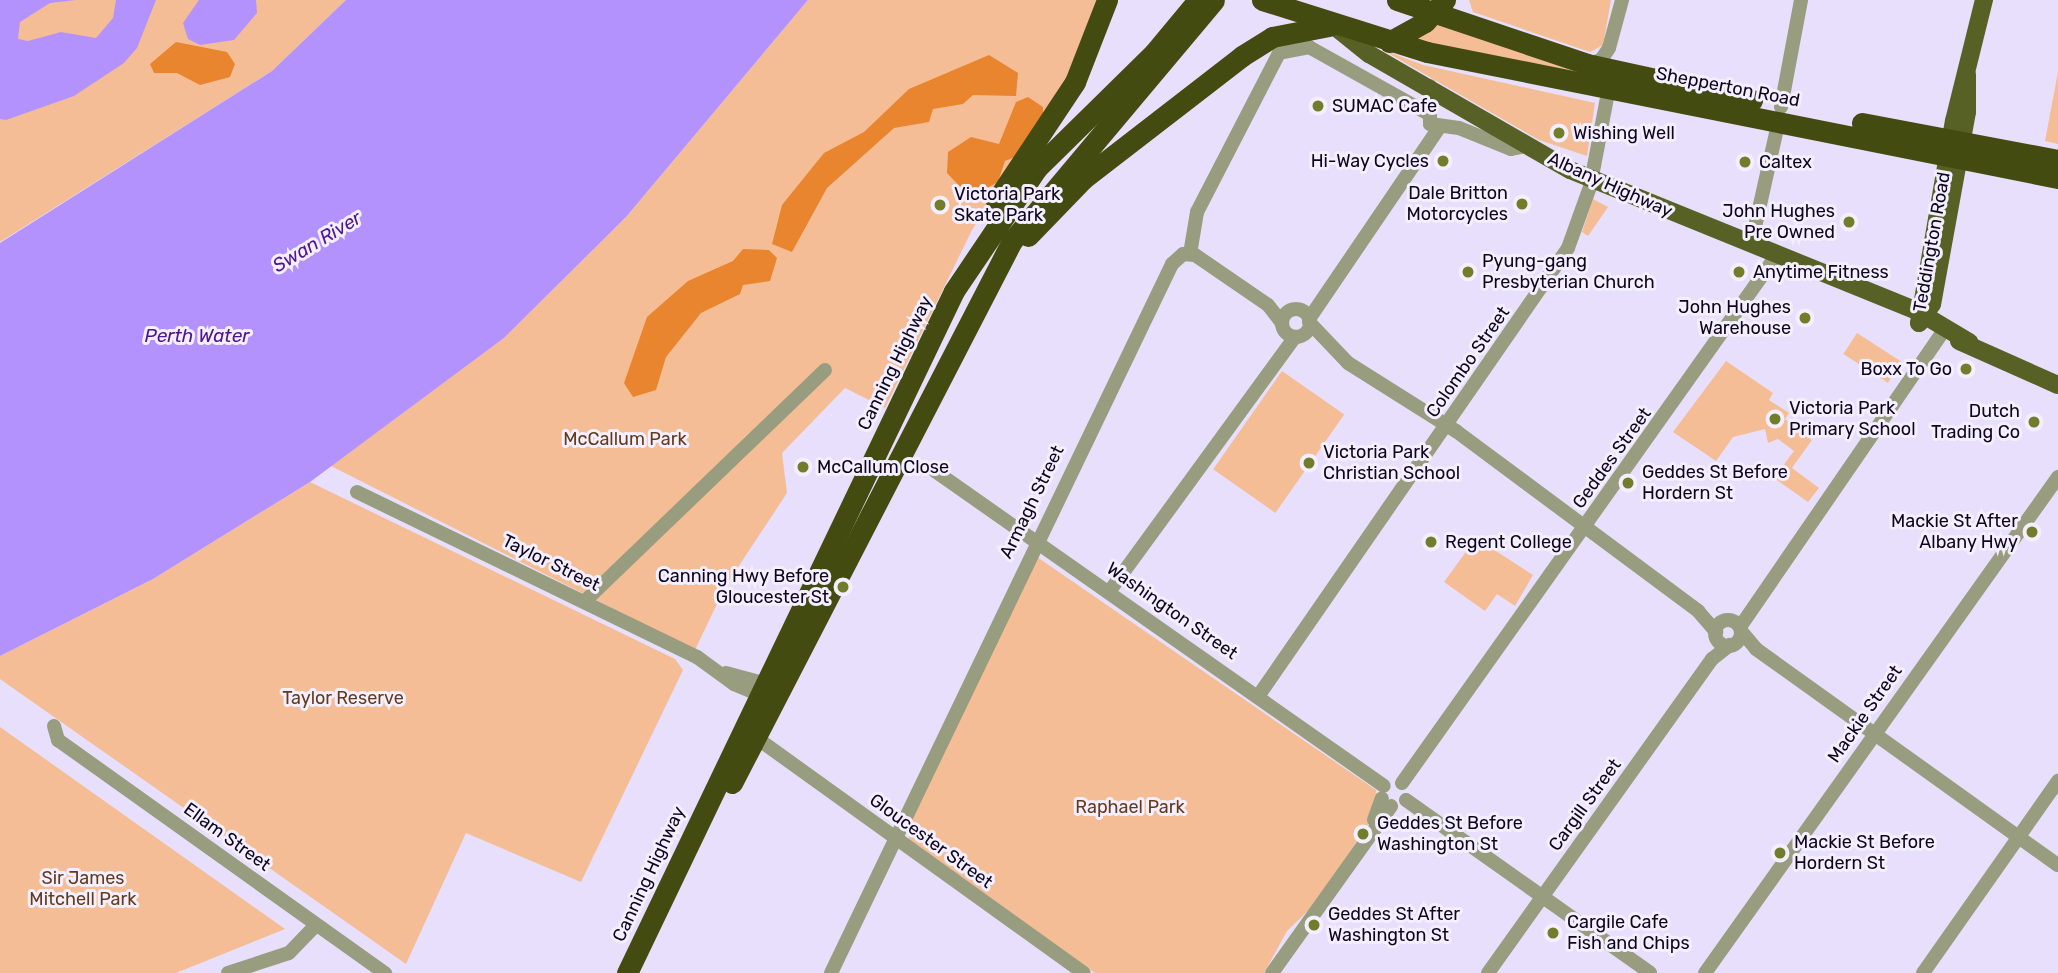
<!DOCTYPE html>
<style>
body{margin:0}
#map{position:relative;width:2058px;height:973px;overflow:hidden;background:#e7dffc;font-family:Rubik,sans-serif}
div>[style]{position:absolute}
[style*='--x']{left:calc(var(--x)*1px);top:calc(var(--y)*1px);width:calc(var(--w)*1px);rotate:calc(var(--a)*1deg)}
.green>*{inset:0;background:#f5bd95;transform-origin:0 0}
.forest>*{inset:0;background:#e8852e}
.water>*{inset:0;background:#b492fd}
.minor>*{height:14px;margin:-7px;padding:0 7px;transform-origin:7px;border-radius:7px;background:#979d7e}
.minor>.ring{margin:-7px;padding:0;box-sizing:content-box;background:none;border:14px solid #979d7e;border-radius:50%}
.major>*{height:18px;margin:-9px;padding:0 9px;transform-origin:9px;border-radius:9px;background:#586125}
.highway>*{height:21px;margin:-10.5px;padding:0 10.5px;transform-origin:10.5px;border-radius:10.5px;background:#434b11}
.dots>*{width:19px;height:19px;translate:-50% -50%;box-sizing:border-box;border:4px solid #f3effe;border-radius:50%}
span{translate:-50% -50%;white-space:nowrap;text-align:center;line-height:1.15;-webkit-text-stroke:6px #f3effe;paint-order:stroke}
.street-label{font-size:18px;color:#0e061e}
.poi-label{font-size:18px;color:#0e061e}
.left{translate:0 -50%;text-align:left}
.right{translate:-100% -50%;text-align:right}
.park-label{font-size:18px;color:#643b1a}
.water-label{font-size:19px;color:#4f1493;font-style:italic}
</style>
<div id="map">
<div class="green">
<i style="clip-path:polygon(0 0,346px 0,272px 71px,0 242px)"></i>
<i style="clip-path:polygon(808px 0,1100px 0,1082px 54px,972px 230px,885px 408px,845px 388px,782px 453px,787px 493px,725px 587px,695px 650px,331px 466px,504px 338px,626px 217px)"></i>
<i style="clip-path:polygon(1469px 0,1611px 0,1603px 45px,1590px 52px,1473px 12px)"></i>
<i style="clip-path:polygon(1434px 22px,1577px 72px,1411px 44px)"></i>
<i style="clip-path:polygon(1381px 49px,1423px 65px,1595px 103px,1587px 156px,1539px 140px)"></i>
<i style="clip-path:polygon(2058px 72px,2058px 144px,2045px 141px)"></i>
<i style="clip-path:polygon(1593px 199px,1608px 207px,1588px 236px,1582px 232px)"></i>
<i style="left:1857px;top:333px;width:53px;height:25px;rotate:33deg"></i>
<i style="clip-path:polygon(1726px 361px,1773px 393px,1769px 400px,1789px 413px,1785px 419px,1812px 440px,1792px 468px,1819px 488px,1808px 502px,1774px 478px,1794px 451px,1778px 439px,1768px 443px,1765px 429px,1733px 437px,1716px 461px,1673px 432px)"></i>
<i style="left:1282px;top:371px;width:76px;height:120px;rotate:35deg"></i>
<i style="clip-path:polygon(310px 482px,675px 659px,683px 670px,581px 882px,466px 833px,406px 964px,0 679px,0 656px,153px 579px)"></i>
<i style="clip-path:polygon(1476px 538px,1533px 575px,1515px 606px,1497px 594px,1485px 611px,1444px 582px)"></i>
<i style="clip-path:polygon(1037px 557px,1376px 790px,1378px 807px,1364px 831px,1313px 906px,1287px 931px,1264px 973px,1095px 973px,909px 839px,908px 826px)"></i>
<i style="clip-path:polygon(0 727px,285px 929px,176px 973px,0 973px)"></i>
</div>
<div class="forest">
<i style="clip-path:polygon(176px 42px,227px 52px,235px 64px,230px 77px,200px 85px,177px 73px,154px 73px,150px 64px)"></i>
<i style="clip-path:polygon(989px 55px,1018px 73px,1016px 96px,973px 95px,963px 104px,933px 109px,929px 122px,894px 128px,827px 188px,792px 252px,772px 244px,782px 205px,824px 153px,864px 132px,909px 89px)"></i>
<i style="clip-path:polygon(1028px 97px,1043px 107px,1043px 116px,1020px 155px,1005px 161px,998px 182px,970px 197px,947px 173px,948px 152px,971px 137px,999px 144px,1016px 102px)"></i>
<i style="clip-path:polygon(743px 249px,769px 250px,777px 258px,770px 281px,743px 285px,740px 294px,701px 313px,666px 357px,656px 390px,633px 397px,624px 383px,647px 317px,688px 281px,733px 261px)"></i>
</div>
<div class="water">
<i style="clip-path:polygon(0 0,76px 0,50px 3px,20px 22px,18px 39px,28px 41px,61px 32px,96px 38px,113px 18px,116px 0,156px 0,137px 48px,124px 63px,74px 96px,6px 120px,0 119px)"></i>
<i style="clip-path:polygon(199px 0,256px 0,257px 13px,234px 40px,200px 45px,188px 39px,183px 23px)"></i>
<i style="clip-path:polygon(346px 0,808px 0,626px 217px,504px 338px,310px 482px,153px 579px,0 656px,0 243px,272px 71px)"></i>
</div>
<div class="minor">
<i style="--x:1588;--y:64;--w:14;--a:-17"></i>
<i style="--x:1601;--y:60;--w:14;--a:-56"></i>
<i style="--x:1609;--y:48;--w:50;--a:-74.8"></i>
<i style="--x:1430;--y:86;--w:38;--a:90"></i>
<i style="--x:1430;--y:124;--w:29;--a:8"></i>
<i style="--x:1459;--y:128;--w:56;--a:22"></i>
<i style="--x:1511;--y:149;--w:16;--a:-11"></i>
<i style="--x:1781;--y:107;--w:109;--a:-79.4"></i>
<i style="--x:1751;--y:245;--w:128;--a:-77.4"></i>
<i style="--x:1190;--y:254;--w:43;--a:-80.5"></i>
<i style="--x:1197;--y:212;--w:179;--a:-62.7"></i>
<i style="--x:1279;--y:53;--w:31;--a:-11"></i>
<i style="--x:1309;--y:47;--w:137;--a:29.2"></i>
<i class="ring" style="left:1282px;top:309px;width:14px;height:14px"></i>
<i style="--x:1309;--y:319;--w:231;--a:-55.8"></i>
<i style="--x:1309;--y:322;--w:57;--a:46.4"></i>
<i style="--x:1348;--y:363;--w:128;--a:32.2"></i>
<i style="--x:1456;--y:431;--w:302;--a:36.6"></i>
<i style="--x:1698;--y:611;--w:28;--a:49"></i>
<i style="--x:935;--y:471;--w:548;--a:35.05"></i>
<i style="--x:357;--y:492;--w:378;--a:25.9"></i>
<i style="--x:697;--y:657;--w:46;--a:36.1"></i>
<i style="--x:734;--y:684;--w:36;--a:23"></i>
<i style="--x:1109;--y:592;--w:316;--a:-53.9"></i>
<i style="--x:585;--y:601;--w:333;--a:-43.9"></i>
<i class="ring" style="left:1715px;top:620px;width:12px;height:12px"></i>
<i style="--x:1740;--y:627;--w:357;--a:-55.5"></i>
<i style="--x:1741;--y:631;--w:23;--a:50"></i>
<i style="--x:1756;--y:649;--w:371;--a:35.6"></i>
<i style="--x:726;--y:673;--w:50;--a:15.2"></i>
<i style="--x:1259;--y:695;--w:543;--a:-55.34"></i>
<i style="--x:1568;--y:248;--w:65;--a:-70.2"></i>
<i style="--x:1590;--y:187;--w:102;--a:-79.2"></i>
<i style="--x:54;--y:726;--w:15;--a:74"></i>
<i style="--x:58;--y:740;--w:402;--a:35.5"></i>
<i style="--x:758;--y:739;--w:401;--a:35.7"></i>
<i style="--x:1402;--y:783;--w:646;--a:-54.64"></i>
<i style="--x:1406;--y:800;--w:299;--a:35.3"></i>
<i style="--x:1374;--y:820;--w:23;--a:-70"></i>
<i style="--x:228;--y:973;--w:64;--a:-18.2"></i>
<i style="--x:289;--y:953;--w:39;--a:-46"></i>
<i style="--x:831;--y:973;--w:787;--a:-64.31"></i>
<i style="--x:1172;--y:264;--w:15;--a:-42"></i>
<i style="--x:1183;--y:254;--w:12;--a:5"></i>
<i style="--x:1195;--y:255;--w:88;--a:34.4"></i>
<i style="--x:1268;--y:305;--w:23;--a:52"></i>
<i style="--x:1272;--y:973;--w:205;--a:-54.5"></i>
<i style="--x:1488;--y:973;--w:386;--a:-54.5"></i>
<i style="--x:1712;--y:659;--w:23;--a:-38"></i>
<i style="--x:1705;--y:973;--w:609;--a:-54.56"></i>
<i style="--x:1923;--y:973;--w:235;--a:-54.9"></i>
</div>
<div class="major">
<i style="--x:1334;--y:26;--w:45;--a:38.7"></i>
<i style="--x:1369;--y:54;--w:232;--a:30"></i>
<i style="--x:1570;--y:170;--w:375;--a:22.1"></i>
<i style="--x:1917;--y:311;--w:61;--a:30.8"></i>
<i style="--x:1967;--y:75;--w:37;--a:90"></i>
<i style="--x:1967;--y:112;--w:195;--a:100.3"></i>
<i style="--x:1932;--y:304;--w:23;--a:124"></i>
<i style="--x:1919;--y:323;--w:205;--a:-80.2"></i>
<i style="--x:1954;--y:121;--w:125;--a:-76.1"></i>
<i style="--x:1959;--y:341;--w:108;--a:24"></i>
</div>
<div class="highway">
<i style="--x:1262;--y:0;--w:173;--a:17.5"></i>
<i style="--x:1427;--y:52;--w:643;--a:11.29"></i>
<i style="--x:1397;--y:0;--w:200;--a:18.6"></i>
<i style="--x:1587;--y:64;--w:169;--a:12.3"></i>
<i style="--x:1389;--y:42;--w:41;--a:-29.1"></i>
<i style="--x:1425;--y:22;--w:30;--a:-48"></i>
<i style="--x:1862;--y:123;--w:199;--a:10.7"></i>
<i style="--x:996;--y:201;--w:143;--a:-56.4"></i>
<i style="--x:1075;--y:82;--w:88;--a:-68.7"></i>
<i style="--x:1028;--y:236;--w:79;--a:-46"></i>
<i style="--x:1083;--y:179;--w:201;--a:-37.7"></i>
<i style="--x:1242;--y:56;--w:36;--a:-32"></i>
<i style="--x:1272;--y:37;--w:58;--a:-10.9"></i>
<i style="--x:732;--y:783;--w:610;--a:-62.68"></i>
<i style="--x:1012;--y:241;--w:314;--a:-50"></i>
<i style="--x:627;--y:973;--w:756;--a:-64.38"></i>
<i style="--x:954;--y:291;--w:148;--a:-56"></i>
<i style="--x:1037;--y:168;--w:164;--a:-44.5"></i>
<i style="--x:1154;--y:53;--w:69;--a:-50.3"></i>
</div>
<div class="dots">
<i style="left:1318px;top:106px;background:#717d2a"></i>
<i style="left:1559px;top:133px;background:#717d2a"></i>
<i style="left:1443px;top:161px;background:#717d2a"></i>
<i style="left:1745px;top:162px;background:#717d2a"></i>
<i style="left:1522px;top:204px;background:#717d2a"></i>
<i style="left:940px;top:205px;background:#717d2a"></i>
<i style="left:1849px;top:222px;background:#717d2a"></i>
<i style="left:1468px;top:272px;background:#717d2a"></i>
<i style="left:1739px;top:272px;background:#717d2a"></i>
<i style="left:1805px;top:318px;background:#717d2a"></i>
<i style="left:1966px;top:369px;background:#717d2a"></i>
<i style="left:1775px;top:419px;background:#717d2a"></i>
<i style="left:2034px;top:422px;background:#717d2a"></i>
<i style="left:1309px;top:463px;background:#717d2a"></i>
<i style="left:803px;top:467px;background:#717d2a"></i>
<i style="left:1628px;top:483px;background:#717d2a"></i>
<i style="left:2032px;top:532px;background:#717d2a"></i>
<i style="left:1431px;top:542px;background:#717d2a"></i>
<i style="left:843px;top:587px;background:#717d2a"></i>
<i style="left:1363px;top:834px;background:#717d2a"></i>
<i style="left:1780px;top:853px;background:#717d2a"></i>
<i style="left:1314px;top:925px;background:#717d2a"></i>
<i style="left:1553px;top:933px;background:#717d2a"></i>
</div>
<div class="street-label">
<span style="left:1728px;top:87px;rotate:11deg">Shepperton Road</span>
<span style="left:1610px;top:185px;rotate:24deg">Albany Highway</span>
<span style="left:1932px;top:242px;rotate:-80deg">Teddington Road</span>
<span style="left:1468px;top:362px;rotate:-55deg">Colombo Street</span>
<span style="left:895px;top:363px;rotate:-64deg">Canning Highway</span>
<span style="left:1612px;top:458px;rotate:-54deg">Geddes Street</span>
<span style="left:1032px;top:502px;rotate:-64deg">Armagh Street</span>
<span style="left:551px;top:563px;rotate:26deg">Taylor Street</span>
<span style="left:1172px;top:611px;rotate:35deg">Washington Street</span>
<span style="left:1865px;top:714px;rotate:-55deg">Mackie Street</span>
<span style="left:1585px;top:805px;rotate:-54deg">Cargill Street</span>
<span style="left:227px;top:837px;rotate:36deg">Ellam Street</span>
<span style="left:931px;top:841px;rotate:36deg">Gloucester Street</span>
<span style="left:649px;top:874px;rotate:-65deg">Canning Highway</span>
</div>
<div class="poi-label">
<span class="left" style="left:1332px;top:106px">SUMAC Cafe</span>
<span class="left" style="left:1573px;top:133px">Wishing Well</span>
<span class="right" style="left:1429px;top:161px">Hi-Way Cycles</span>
<span class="left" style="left:1759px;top:162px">Caltex</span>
<span class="right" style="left:1508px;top:204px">Dale Britton<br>Motorcycles</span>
<span class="left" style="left:954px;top:205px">Victoria Park<br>Skate Park</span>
<span class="right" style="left:1835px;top:222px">John Hughes<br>Pre Owned</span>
<span class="left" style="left:1482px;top:272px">Pyung-gang<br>Presbyterian Church</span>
<span class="left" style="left:1753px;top:272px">Anytime Fitness</span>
<span class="right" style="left:1791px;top:318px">John Hughes<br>Warehouse</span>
<span class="right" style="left:1952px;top:369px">Boxx To Go</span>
<span class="left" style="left:1789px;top:419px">Victoria Park<br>Primary School</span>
<span class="right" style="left:2020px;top:422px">Dutch<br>Trading Co</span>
<span class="left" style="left:1323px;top:463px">Victoria Park<br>Christian School</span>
<span class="left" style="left:817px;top:467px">McCallum Close</span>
<span class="left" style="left:1642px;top:483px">Geddes St Before<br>Hordern St</span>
<span class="right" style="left:2018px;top:532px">Mackie St After<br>Albany Hwy</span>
<span class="left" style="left:1445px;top:542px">Regent College</span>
<span class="right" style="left:829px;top:587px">Canning Hwy Before<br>Gloucester St</span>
<span class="left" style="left:1377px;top:834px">Geddes St Before<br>Washington St</span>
<span class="left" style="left:1794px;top:853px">Mackie St Before<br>Hordern St</span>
<span class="left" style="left:1328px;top:925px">Geddes St After<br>Washington St</span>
<span class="left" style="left:1567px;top:933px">Cargile Cafe<br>Fish and Chips</span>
</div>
<div class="park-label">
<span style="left:625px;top:439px">McCallum Park</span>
<span style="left:343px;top:698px">Taylor Reserve</span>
<span style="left:1130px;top:807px">Raphael Park</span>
<span style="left:83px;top:889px">Sir James<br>Mitchell Park</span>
</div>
<div class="water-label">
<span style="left:317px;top:242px;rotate:-31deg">Swan River</span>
<span style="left:197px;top:336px">Perth Water</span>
</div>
</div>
